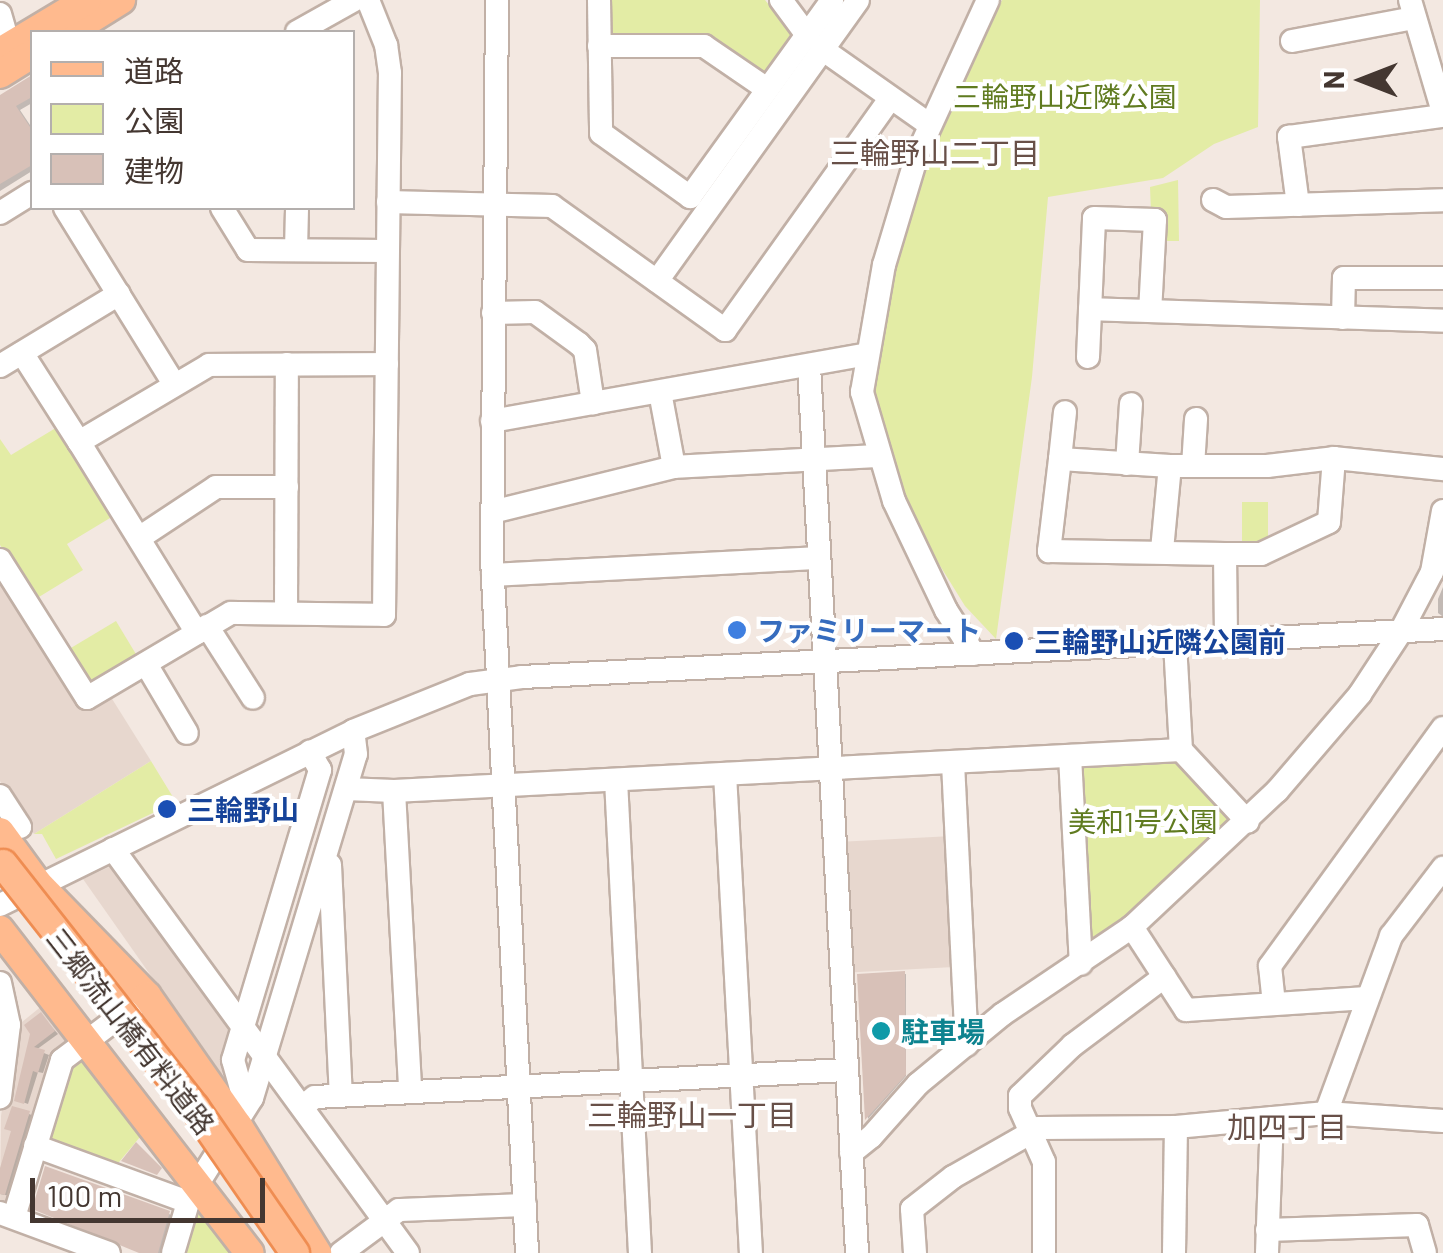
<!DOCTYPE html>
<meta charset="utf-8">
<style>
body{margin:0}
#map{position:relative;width:1443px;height:1253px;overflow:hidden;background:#f3e8e1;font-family:Barlow,"Noto Sans JP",sans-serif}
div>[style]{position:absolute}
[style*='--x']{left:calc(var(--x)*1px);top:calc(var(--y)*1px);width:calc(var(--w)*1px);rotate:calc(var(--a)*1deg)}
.residential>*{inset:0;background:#e7d7ce;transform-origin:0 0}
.green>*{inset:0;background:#e3eca5;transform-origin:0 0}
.shadow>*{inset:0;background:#0003}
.building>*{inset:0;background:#d8c1b8}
.roads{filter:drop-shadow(2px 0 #c1b0a6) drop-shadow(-2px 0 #c1b0a6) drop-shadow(0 2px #c1b0a6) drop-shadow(0 -2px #c1b0a6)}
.minor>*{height:22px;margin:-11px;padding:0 11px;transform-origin:11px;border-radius:11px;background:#fff}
.major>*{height:28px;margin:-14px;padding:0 14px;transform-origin:14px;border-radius:14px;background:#ffba8e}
.bridges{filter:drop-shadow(2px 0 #ef8d52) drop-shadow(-2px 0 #ef8d52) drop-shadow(0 2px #ef8d52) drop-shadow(0 -2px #ef8d52)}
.major-bridge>*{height:28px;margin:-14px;padding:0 14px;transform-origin:14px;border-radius:14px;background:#ffba8e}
.dots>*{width:28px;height:28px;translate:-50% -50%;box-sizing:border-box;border:5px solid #fff;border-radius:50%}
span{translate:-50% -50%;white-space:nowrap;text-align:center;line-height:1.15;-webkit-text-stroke:8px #fff;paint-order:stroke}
.park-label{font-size:28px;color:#607b20}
.shop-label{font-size:28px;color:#366cbe;font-weight:700}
.left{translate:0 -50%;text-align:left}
.transit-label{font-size:28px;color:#164399;font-weight:700}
.street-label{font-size:28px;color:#443731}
.culture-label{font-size:28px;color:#0d838f;font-weight:700}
.neighbourhood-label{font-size:30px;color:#685048}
.legend{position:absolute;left:30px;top:30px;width:325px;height:180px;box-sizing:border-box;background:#fff;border:2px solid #b4afad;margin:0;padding:12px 18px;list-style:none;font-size:30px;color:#443731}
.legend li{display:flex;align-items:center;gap:20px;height:50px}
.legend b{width:50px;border:2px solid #b4afad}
.north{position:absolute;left:1313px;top:30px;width:100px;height:100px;-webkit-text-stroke:8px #fff;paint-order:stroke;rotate:270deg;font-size:28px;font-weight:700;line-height:40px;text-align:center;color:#443731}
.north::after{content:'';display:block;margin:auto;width:35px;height:45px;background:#443731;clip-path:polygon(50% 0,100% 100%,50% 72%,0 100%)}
.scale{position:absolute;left:30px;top:1178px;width:235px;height:45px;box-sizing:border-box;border:5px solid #443731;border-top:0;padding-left:12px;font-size:30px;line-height:35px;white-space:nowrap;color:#443731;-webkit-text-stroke:8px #fff;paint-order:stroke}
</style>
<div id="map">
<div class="residential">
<i style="clip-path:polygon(0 572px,109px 694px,151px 761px,34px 834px,0 781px)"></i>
<i style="left:952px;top:836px;width:131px;height:105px;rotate:87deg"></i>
<i style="clip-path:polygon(109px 867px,120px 871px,233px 1026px,222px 1077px,83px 879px)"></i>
<i style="clip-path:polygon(43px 1005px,71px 1044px,13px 1201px,0 1206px,1px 1116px,7px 1077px,16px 1074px,22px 1022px)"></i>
</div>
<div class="green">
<i style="clip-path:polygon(606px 0,765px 0,790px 31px,791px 40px,761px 76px,705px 38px,611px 37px,607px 32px)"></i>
<i style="clip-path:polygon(1002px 0,1260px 0,1258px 127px,1214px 144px,1163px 178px,1048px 197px,1032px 377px,996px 639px,965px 606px,913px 522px,872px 396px,893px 279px,930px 152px)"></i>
<i style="clip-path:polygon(1178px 180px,1179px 241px,1162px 241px,1151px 212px,1150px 187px)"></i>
<i style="clip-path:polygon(59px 426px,115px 515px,67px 544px,83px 570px,34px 600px,0 545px,0 439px,11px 455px)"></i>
<i style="left:1268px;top:502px;width:40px;height:26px;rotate:90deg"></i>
<i style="left:116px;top:621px;width:45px;height:57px;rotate:59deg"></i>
<i style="clip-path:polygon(1173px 756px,1230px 813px,1231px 826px,1094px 948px,1085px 945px,1082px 764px)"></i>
<i style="clip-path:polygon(151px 761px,176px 802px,56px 859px,42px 834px,34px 834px)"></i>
<i style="clip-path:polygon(83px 1054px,145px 1131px,114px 1168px,50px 1146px,45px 1135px,65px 1069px)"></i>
<i style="clip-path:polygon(195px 1200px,229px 1253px,179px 1253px)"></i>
</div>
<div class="shadow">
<i style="clip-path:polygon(32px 78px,32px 103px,20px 110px,32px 128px,32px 171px,0 191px,0 99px)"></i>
<i style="clip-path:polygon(1443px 587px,1443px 616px,1442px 616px,1438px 613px,1438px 599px)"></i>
<i style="clip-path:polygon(906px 974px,906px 1076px,868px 1119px,860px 977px)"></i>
<i style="clip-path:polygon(41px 1015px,58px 1034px,36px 1050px,49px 1055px,43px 1073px,38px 1072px,28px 1104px,17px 1100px)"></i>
<i style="clip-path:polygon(29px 1114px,34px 1116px,10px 1196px,0 1194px,0 1176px)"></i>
<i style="clip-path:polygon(169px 1214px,173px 1216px,164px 1253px,144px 1253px)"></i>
</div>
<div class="building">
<i style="clip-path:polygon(32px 75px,32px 97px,16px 106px,32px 130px,32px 165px,0 184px,0 95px)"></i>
<i style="clip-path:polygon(905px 971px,906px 1075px,865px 1120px,857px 974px)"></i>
<i style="clip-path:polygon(41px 1012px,55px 1031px,34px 1047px,45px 1050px,38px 1073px,33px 1071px,24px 1104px,14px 1101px,30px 1034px,24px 1025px)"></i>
<i style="clip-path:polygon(12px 1106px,30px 1111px,5px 1195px,0 1194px,0 1168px,11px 1131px,4px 1129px)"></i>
<i style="clip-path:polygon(136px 1142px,162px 1168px,157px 1175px,121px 1161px)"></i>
<i style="clip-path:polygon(45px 1166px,170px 1211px,158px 1253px,139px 1253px,32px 1209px)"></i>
</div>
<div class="roads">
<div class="minor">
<i style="--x:497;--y:0;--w:559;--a:90.51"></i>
<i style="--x:492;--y:559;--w:695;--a:87.11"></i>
<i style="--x:599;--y:0;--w:133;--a:89.1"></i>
<i style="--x:601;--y:133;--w:110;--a:35.7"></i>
<i style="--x:690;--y:197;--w:243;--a:-54.2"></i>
<i style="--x:781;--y:0;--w:44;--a:53.4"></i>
<i style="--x:1410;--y:0;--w:117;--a:73.6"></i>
<i style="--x:0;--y:14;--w:33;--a:74"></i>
<i style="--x:297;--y:32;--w:65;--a:-29.3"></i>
<i style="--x:1292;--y:41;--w:124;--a:-10.7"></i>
<i style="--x:599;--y:46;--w:105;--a:0"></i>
<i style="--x:704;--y:46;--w:76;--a:34.3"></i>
<i style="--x:822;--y:49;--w:132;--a:35.1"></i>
<i style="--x:1213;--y:200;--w:15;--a:28"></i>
<i style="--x:1226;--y:207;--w:217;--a:-1.8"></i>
<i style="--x:388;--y:202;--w:164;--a:1.4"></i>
<i style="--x:552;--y:206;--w:213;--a:35.6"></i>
<i style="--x:725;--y:330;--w:284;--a:-54.5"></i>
<i style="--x:1298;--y:205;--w:69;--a:-97.5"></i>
<i style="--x:1289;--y:137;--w:155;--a:-7.8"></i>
<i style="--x:65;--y:208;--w:207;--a:58.2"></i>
<i style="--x:222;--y:208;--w:49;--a:58.2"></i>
<i style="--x:248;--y:250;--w:139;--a:0.4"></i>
<i style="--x:0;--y:213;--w:38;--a:-32"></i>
<i style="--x:296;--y:250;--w:42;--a:-88.6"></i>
<i style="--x:657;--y:281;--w:345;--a:-54.4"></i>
<i style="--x:1090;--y:309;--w:353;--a:1.9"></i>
<i style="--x:493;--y:313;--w:42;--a:-1.4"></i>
<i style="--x:535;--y:312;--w:54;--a:36"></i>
<i style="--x:579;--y:344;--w:8;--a:45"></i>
<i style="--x:585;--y:350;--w:54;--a:81.4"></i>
<i style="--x:1343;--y:318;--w:40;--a:-88.6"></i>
<i style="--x:1344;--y:278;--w:99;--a:0"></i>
<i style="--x:22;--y:353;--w:106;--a:57.4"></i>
<i style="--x:1088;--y:357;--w:139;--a:-87.5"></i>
<i style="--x:1094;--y:218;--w:61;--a:1.9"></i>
<i style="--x:1155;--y:220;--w:91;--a:93.1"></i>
<i style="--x:0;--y:366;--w:139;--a:-31.2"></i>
<i style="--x:809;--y:366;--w:888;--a:86.9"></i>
<i style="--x:660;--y:392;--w:76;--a:79.4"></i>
<i style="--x:492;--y:421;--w:381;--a:-10.1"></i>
<i style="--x:1334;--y:458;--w:110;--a:5.8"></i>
<i style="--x:1060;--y:459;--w:47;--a:-83.9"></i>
<i style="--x:1127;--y:464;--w:60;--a:-86.2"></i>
<i style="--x:1170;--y:466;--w:110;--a:-176.4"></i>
<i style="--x:1060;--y:459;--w:93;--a:96.8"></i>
<i style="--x:1049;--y:551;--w:176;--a:1"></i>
<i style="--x:1193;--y:466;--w:47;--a:-86.3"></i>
<i style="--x:492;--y:512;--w:187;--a:-13.9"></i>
<i style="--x:674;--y:467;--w:206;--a:-3.1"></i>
<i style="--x:139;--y:538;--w:92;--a:-33.5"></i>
<i style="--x:216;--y:487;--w:71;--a:0"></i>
<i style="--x:1162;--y:550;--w:84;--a:-84.6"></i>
<i style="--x:1170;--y:466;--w:97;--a:0"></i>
<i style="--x:1267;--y:466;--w:67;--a:-6.8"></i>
<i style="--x:1334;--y:458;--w:64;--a:94.5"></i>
<i style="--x:1329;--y:522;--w:75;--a:154.8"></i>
<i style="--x:1261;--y:554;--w:36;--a:180"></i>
<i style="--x:1225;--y:554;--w:87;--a:89.3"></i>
<i style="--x:0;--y:560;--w:163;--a:57.8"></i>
<i style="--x:87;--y:698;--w:167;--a:-30.6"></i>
<i style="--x:231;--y:613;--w:153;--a:0.7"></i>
<i style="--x:384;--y:615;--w:542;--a:-89.37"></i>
<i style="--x:390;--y:73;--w:28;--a:-98"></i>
<i style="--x:386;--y:45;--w:48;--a:-111.8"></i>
<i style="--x:493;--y:575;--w:326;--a:-3"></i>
<i style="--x:286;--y:613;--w:249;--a:-89.8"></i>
<i style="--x:207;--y:626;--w:85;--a:57.4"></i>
<i style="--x:197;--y:633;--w:225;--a:-121.7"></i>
<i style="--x:79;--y:442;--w:151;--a:-30.6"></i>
<i style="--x:209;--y:365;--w:178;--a:-0.3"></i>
<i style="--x:1175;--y:643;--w:107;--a:86.8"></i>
<i style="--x:1181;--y:750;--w:98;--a:47.1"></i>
<i style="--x:974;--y:654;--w:52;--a:-122.5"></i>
<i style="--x:946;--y:610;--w:121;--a:-115.5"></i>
<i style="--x:894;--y:501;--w:114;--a:-106.4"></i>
<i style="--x:862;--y:392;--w:129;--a:-80.2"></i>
<i style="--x:884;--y:265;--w:115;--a:-73.3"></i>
<i style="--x:917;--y:155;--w:170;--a:-65.4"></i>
<i style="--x:146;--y:664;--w:80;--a:59.3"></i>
<i style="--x:1070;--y:756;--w:208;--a:87"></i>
<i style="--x:953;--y:763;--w:282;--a:87.2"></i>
<i style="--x:725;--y:774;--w:480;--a:86.9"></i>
<i style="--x:616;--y:780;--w:474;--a:87.1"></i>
<i style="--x:346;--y:789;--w:48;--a:2.4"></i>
<i style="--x:394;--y:791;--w:788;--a:-2.98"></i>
<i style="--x:394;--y:791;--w:300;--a:86.9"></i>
<i style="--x:0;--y:796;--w:37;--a:57"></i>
<i style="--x:113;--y:849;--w:500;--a:53.86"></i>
<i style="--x:330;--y:865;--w:231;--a:87.3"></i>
<i style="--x:0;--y:905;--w:394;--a:-26.2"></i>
<i style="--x:353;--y:731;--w:126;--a:-21.9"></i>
<i style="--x:470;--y:684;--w:52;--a:-7.7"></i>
<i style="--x:522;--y:677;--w:922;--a:-2.98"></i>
<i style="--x:1132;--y:927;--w:99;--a:57"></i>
<i style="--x:1186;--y:1010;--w:181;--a:-3.8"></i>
<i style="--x:0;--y:983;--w:43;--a:77.9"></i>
<i style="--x:9;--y:1025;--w:73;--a:97.1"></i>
<i style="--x:1274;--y:1004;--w:38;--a:-96"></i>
<i style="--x:1270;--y:966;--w:294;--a:-54"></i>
<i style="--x:246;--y:1106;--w:48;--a:-105.8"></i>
<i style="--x:233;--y:1060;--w:303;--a:-73.3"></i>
<i style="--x:320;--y:770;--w:21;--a:-119"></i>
<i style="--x:302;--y:1107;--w:16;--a:-38"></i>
<i style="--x:315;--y:1097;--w:532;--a:-2.91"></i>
<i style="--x:1326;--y:1113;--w:189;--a:-69.8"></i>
<i style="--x:1391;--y:936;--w:86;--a:-52.6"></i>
<i style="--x:35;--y:1146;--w:163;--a:20.1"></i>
<i style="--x:851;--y:1153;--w:26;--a:-39"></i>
<i style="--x:871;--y:1137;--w:71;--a:-48.4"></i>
<i style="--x:918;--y:1084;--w:110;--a:-39.5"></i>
<i style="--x:1003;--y:1014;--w:156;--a:-34"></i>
<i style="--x:1132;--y:927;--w:199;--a:-43.2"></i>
<i style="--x:1277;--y:791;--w:128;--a:-49.4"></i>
<i style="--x:1360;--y:694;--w:73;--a:-56.7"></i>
<i style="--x:1400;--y:633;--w:69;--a:-62.3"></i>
<i style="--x:1432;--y:572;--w:62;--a:-79.8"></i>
<i style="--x:0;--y:1213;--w:116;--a:20.2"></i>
<i style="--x:14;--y:1217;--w:164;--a:-73"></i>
<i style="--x:62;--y:1060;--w:106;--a:-37"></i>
<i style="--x:1267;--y:1230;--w:150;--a:-1.9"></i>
<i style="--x:1417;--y:1225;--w:29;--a:74"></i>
<i style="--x:173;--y:1253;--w:59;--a:-73.4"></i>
<i style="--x:190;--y:1196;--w:116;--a:-57.7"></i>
<i style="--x:252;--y:1098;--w:359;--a:-73.2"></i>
<i style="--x:356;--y:754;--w:23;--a:-97"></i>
<i style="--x:341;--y:1253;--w:72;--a:-36.6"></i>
<i style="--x:399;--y:1210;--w:126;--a:-2.3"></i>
<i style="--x:915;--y:1253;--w:44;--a:-93.9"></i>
<i style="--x:912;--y:1209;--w:52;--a:-38"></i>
<i style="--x:953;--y:1177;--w:99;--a:-29.7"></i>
<i style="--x:1039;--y:1128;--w:137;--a:-0.4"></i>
<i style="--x:1176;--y:1127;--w:151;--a:-5.3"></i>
<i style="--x:1326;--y:1113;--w:117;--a:3.9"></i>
<i style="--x:1044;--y:1253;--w:91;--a:-90"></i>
<i style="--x:1044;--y:1162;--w:59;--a:-114"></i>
<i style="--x:1020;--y:1108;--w:12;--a:-90"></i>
<i style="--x:1020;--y:1096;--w:74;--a:-43.9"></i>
<i style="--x:1073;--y:1045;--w:114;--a:-36.8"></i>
<i style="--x:1174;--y:1253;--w:126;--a:-89.1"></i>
<i style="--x:1267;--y:1253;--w:135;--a:-87.9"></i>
</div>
<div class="major">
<i style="--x:71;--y:31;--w:59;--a:-31.8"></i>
<i style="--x:0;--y:52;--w:101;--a:-30.9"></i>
<i style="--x:0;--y:74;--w:38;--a:-32"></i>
<i style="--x:0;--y:832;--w:64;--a:53.8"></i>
<i style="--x:38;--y:884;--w:156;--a:45.8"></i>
<i style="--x:147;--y:996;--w:159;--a:55"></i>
<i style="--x:238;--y:1126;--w:150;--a:58.1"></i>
<i style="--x:0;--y:930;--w:408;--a:52.3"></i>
</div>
</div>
<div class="bridges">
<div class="major-bridge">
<i style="--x:3;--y:864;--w:310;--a:51.8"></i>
<i style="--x:195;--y:1108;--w:176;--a:55.4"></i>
</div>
</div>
<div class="dots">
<i style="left:737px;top:630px;background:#3f7fe0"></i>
<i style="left:1014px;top:641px;background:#1a4fb4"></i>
<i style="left:167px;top:809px;background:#1a4fb4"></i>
<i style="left:881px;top:1031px;background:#0f9aa8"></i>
</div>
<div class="park-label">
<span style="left:1065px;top:96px">三輪野山近隣公園</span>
<span style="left:1143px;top:821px">美和1号公園</span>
</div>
<div class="shop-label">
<span class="left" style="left:757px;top:630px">ファミリーマート</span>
</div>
<div class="transit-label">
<span class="left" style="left:1034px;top:641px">三輪野山近隣公園前</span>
<span class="left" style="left:187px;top:809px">三輪野山</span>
</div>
<div class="street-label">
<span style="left:131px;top:1031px;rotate:52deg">三郷流山橋有料道路</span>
</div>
<div class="culture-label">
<span class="left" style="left:901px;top:1031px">駐車場</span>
</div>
<div class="neighbourhood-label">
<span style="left:935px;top:152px">三輪野山二丁目</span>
<span style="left:692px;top:1114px">三輪野山一丁目</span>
<span style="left:1287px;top:1126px">加四丁目</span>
</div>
<ul class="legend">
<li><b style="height:12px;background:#ffba8e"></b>道路</li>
<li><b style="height:28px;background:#e3eca5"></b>公園</li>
<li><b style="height:28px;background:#d8c1b8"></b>建物</li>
</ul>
<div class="north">N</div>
<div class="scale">100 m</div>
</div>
